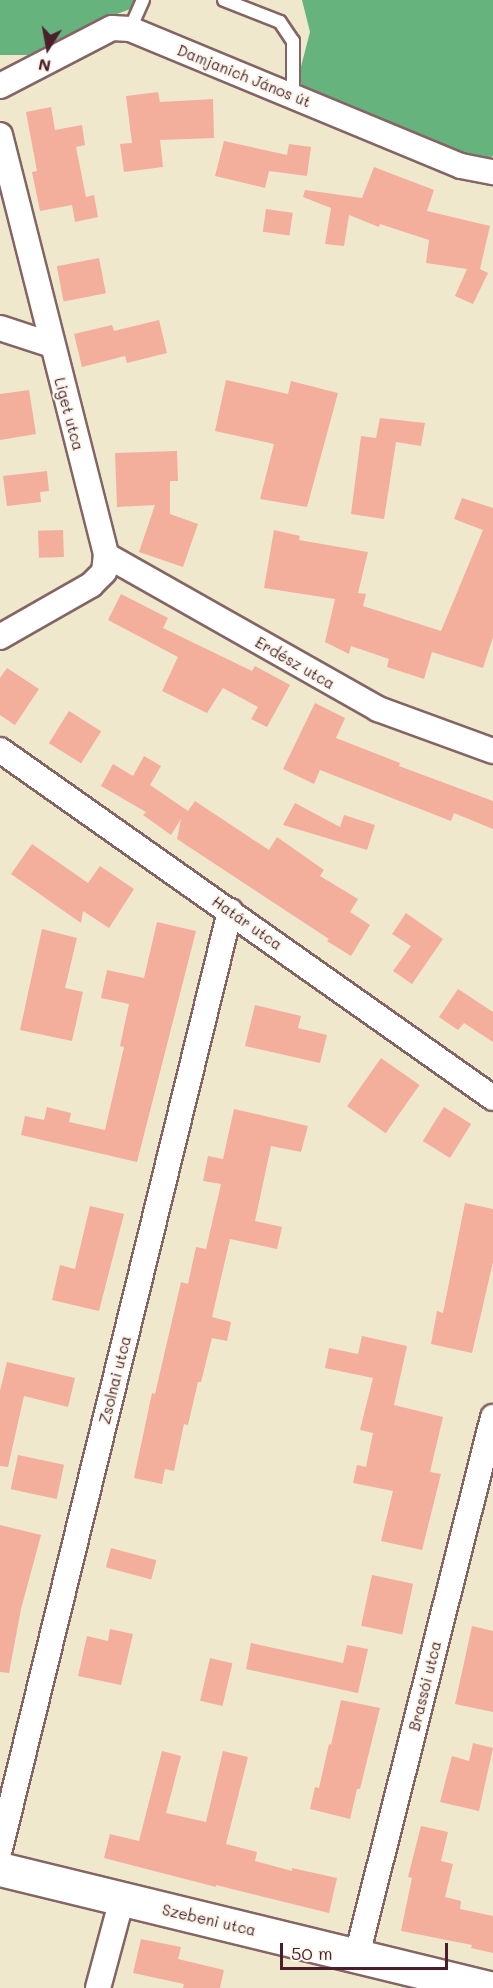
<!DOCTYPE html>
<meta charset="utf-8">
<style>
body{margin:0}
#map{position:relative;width:493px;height:1988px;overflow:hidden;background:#efe8cd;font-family:Mali,sans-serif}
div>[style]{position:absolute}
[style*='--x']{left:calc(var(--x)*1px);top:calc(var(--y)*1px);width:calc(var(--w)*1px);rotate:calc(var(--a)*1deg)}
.forest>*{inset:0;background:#66b37e}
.building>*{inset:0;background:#f4ae9c;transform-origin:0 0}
.roads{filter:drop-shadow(2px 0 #846564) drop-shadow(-2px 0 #846564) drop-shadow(0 2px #846564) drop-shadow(0 -2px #846564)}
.lane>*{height:12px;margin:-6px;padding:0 6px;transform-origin:6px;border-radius:6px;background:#fff}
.street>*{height:24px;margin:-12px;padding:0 12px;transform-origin:12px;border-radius:12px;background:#fff}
.secondary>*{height:33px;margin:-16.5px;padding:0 16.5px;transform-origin:16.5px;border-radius:16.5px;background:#fff}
span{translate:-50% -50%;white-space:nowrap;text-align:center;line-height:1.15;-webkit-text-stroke:4.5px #fbf7ec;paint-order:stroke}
.street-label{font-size:15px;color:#4a1f2b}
.north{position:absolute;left:18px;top:18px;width:60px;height:60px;-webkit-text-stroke:4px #fbf7ec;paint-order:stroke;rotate:191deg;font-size:16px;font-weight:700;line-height:24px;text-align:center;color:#4a1f2b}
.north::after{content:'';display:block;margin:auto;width:21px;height:27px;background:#4a1f2b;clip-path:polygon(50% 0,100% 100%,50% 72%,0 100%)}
.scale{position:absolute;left:280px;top:1943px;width:168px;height:27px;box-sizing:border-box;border:3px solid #4a1f2b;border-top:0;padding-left:8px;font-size:18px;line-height:21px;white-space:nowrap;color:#4a1f2b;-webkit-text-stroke:4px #fbf7ec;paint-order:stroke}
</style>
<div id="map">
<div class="forest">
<i style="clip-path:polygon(0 0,137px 0,133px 8px,85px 26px,28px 55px,0 55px)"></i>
<i style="clip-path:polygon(302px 0,493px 0,493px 156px,482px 163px,304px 89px,298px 78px,310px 32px)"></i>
</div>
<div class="building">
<i style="clip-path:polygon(158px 92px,160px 102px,213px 99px,214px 138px,160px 140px,163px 167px,124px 172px,120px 144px,132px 143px,126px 96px)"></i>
<i style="clip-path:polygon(51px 107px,55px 130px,82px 125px,85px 145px,76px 147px,86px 197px,94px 195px,98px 217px,75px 222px,72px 205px,40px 211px,32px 172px,37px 171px,26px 112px)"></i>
<i style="clip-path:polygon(224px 141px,287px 155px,289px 144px,311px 147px,307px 176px,269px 171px,265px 188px,215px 176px)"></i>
<i style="clip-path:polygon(374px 167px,434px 190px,427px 211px,490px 226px,480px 269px,488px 273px,473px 304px,455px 296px,467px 269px,426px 263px,429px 240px,380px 224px,379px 227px,349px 215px,344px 246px,325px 244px,331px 208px,303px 197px,305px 190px,362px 198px)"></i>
<i style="left:266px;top:209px;width:27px;height:23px;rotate:8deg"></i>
<i style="left:99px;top:258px;width:36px;height:43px;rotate:79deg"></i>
<i style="clip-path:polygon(159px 320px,167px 353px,127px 363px,125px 356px,82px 367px,74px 334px,112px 325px,114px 331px)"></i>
<i style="clip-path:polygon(226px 380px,288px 394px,291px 381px,338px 393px,307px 507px,260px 499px,274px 444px,215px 431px)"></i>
<i style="clip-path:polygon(29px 390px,36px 434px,0 440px,0 394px)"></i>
<i style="clip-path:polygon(380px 418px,425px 423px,421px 446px,396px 442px,384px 519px,351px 514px,361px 436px,376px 438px)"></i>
<i style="clip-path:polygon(177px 451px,178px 481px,170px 481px,170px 514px,198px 524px,183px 567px,139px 552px,155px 505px,117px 507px,115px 453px)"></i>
<i style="clip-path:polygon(47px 471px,49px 491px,40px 492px,41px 502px,7px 506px,3px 476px)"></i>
<i style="clip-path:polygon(462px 498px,493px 508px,493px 637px,483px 668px,432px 652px,424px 679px,387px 667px,389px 659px,351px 646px,349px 654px,325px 642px,335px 599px,264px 588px,274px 530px,300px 536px,299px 540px,368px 552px,358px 593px,366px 594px,363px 606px,441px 631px,483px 530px,454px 519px)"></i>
<i style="left:63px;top:530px;width:27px;height:25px;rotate:88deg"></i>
<i style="clip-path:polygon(121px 594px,168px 618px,163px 628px,252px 671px,255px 666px,290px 685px,267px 727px,251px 719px,258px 707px,223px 688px,207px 713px,162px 691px,178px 657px,108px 620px)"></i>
<i style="clip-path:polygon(7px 668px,39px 689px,15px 725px,0 715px,0 678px)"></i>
<i style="clip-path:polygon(315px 703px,345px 718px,336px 738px,400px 763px,399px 766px,493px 801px,493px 829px,454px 813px,451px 821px,320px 770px,314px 784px,283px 769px)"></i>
<i style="left:69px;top:711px;width:38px;height:38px;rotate:32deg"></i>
<i style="clip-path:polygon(144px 756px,161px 766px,150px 785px,188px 811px,195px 801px,269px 850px,277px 837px,324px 870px,320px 876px,358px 899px,350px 912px,370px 925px,351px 956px,327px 941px,329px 939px,177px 839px,181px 819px,171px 835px,143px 815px,146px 812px,101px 786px,113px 764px,133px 776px)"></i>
<i style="clip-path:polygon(295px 803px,340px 827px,344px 815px,375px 825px,367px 850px,283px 825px)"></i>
<i style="clip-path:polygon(32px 844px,88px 883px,100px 866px,134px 889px,109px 928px,83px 911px,81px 923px,11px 874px)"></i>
<i style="clip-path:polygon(406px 913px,443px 939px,412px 984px,393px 971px,411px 946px,392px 934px)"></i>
<i style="clip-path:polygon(157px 922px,196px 931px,137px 1162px,21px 1135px,25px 1116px,44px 1120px,47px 1107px,71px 1113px,69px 1122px,105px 1130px,124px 1047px,120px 1046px,129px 1004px,101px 998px,107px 970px,144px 978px)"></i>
<i style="clip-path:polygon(42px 929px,77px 938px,65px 988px,83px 992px,72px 1041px,20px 1030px)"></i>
<i style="clip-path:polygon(458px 989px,493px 1012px,493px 1042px,464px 1023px,458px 1030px,439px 1017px)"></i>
<i style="clip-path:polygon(255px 1005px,301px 1016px,298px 1028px,327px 1035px,320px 1063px,245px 1046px)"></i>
<i style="left:381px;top:1058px;width:47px;height:59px;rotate:35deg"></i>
<i style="left:444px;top:1107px;width:32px;height:40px;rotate:32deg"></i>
<i style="clip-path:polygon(234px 1109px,308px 1126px,301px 1152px,271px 1146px,255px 1221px,282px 1227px,277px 1249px,230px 1239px,212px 1317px,231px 1322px,227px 1341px,212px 1338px,201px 1382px,198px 1382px,188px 1425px,184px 1424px,174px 1471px,165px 1469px,162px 1484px,134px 1478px,152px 1393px,155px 1394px,181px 1282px,188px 1284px,196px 1247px,206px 1249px,221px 1184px,203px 1181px,208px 1156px,223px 1159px)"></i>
<i style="clip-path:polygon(465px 1203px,493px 1209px,493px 1262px,472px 1353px,431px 1344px,437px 1311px,443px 1313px)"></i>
<i style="clip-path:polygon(90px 1206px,124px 1214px,99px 1311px,52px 1300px,60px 1265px,75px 1269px)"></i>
<i style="clip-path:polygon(362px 1336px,407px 1346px,394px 1405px,443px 1417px,430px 1472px,441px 1474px,422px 1550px,381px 1541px,393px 1491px,353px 1483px,357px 1465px,366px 1467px,373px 1433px,360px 1430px,373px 1378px,325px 1368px,329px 1348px,358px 1354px)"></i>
<i style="clip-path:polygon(7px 1362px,75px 1378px,68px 1407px,24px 1396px,8px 1467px,0 1466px,0 1391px)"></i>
<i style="left:18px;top:1455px;width:47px;height:35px;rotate:12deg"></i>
<i style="clip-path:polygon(0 1525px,41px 1535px,21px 1609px,9px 1673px,0 1672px)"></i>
<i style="left:111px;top:1548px;width:47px;height:20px;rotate:15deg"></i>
<i style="left:372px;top:1575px;width:42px;height:52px;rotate:12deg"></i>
<i style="clip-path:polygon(472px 1626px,493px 1631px,493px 1712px,455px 1704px)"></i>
<i style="clip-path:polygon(110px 1629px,133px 1634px,121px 1685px,78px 1676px,87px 1636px,108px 1641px)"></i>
<i style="clip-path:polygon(251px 1643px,343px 1663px,347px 1645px,368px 1649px,358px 1693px,246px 1669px)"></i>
<i style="left:210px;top:1658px;width:23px;height:44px;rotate:13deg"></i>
<i style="clip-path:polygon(341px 1700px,380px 1708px,360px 1789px,357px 1789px,350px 1819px,310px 1809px,315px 1787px,319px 1788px,329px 1744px,331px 1745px)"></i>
<i style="clip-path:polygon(473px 1743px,493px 1748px,479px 1811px,440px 1802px,452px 1756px,469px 1761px)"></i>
<i style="clip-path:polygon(162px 1751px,181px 1756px,166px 1813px,206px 1822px,223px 1751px,248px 1757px,226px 1844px,257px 1852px,255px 1861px,292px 1871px,292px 1868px,337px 1878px,329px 1913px,216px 1885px,216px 1887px,104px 1858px,110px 1834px,139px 1841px)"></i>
<i style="clip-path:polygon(421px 1826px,448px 1832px,441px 1861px,453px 1864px,445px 1897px,461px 1901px,460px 1909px,493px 1916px,493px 1953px,471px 1948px,472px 1945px,401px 1931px,412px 1878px,408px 1877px)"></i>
<i style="clip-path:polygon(141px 1939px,181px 1947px,178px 1959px,224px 1970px,220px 1988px,183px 1988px,184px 1984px,133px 1973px)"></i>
</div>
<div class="roads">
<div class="lane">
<i style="--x:224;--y:0;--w:60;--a:21.4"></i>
<i style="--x:280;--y:22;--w:23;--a:56"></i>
<i style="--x:293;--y:41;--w:56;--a:90"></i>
<i style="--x:130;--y:29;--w:32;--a:-66"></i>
</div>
<div class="street">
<i style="--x:0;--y:86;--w:126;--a:-27.4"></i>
<i style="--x:112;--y:28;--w:18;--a:3"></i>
<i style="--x:130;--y:29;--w:358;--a:22.5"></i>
<i style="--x:461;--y:166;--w:33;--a:11"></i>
<i style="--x:0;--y:135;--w:433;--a:75.8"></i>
<i style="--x:106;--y:555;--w:17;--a:97"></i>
<i style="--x:104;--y:572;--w:18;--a:135"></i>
<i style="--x:91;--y:585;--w:105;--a:150.3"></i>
<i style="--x:0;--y:328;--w:55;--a:18.1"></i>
<i style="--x:106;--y:555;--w:313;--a:29.5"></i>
<i style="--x:378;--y:709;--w:122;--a:20.1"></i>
<i style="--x:0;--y:750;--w:603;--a:35.22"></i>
<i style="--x:0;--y:1849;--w:966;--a:-76.22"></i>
<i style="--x:357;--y:1955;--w:555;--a:-75.81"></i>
<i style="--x:98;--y:1988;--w:92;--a:-74.9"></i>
</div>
<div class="secondary">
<i style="--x:0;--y:1869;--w:503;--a:13.68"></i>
</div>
</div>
<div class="street-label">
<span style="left:244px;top:76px;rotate:22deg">Damjanich János út</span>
<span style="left:69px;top:414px;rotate:75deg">Liget utca</span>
<span style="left:295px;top:663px;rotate:30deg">Erdész utca</span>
<span style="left:247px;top:923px;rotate:35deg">Határ utca</span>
<span style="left:115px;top:1380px;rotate:-76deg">Zsolnai utca</span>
<span style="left:425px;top:1686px;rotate:-76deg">Brassói utca</span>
<span style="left:209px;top:1920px;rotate:13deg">Szebeni utca</span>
</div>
<div class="north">N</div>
<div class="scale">50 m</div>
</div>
